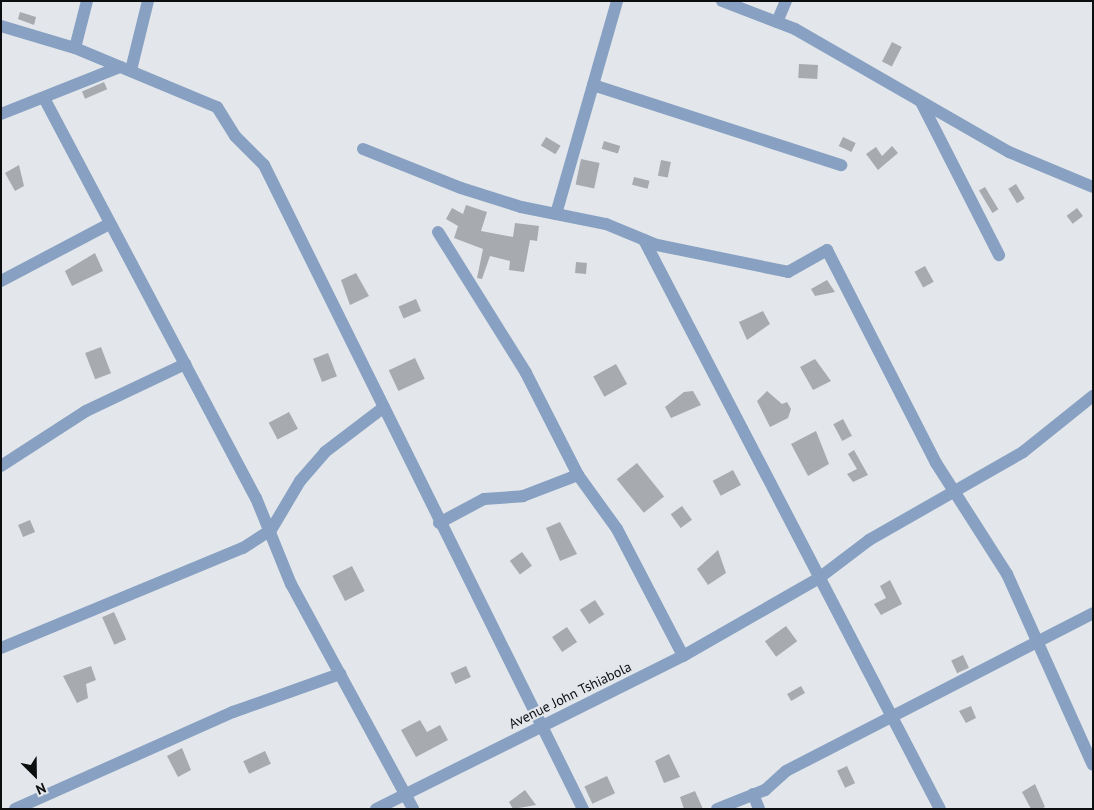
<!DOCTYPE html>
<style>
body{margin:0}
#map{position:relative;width:1094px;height:810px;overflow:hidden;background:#e3e7eb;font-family:"PT Sans",sans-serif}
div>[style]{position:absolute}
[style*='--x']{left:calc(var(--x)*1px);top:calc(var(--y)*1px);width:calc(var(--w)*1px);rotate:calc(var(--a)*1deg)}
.building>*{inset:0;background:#a7aaaf;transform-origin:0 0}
.minor>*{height:12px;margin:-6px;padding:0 6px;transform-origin:6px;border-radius:6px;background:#88a1c2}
span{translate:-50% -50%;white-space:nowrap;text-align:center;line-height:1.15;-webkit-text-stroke:4px #e3e7eb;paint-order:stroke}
.street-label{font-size:14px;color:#0d0e0f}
.frame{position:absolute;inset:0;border:2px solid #0d0e0f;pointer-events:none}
.north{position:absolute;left:10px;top:750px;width:50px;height:50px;-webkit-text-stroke:4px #e3e7eb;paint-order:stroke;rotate:157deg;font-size:14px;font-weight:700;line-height:20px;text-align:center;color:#0d0e0f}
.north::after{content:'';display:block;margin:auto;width:18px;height:22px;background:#0d0e0f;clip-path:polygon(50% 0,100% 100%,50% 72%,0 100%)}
</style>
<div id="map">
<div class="building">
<i style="clip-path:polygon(20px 12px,36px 17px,34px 25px,18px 19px)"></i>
<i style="left:892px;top:42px;width:11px;height:22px;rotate:27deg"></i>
<i style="left:799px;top:64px;width:19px;height:14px;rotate:3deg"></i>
<i style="left:104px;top:82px;width:8px;height:24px;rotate:67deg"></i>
<i style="left:546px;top:137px;width:17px;height:10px;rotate:31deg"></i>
<i style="left:843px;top:137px;width:14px;height:10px;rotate:25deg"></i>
<i style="left:604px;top:141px;width:17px;height:8px;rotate:17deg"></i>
<i style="clip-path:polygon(892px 146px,898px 153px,878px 170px,866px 154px,876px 147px,882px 156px)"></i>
<i style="left:581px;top:159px;width:19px;height:26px;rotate:12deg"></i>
<i style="left:661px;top:160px;width:10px;height:16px;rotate:11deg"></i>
<i style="clip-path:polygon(19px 165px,24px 186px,15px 191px,5px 173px)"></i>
<i style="left:634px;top:177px;width:16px;height:8px;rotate:14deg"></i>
<i style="left:1016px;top:184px;width:17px;height:9px;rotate:59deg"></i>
<i style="left:985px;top:187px;width:26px;height:7px;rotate:59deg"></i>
<i style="clip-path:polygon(466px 205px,487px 212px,481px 231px,513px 237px,515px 223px,539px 226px,537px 241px,530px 240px,524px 272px,509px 270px,510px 261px,490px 256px,482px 279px,477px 278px,483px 249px,454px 238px,458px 226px,446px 219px,452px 208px,463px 214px)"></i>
<i style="left:1077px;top:208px;width:10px;height:13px;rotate:53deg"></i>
<i style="clip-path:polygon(95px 253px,103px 271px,72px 286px,65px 271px)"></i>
<i style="left:576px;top:262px;width:11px;height:11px;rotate:5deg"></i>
<i style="left:925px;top:266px;width:18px;height:12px;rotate:61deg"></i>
<i style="clip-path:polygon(356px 273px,369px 296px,350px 305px,341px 280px)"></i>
<i style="clip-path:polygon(827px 280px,835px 292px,815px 296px,811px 289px)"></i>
<i style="left:416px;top:299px;width:13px;height:19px;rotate:67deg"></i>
<i style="clip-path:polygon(763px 311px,770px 324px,747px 340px,739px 322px)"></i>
<i style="left:101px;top:347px;width:28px;height:17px;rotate:69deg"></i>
<i style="left:328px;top:353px;width:25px;height:16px;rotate:69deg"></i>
<i style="left:415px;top:358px;width:23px;height:29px;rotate:65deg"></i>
<i style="clip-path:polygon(815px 359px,831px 381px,813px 390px,800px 367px)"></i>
<i style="left:616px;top:364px;width:23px;height:26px;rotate:61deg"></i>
<i style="clip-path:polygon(693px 391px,701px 405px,671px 418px,665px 407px,684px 392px)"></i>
<i style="clip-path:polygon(767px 391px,782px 404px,787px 402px,791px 409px,788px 418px,770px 427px,757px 401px)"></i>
<i style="left:289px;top:412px;width:19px;height:23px;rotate:62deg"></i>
<i style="left:843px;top:419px;width:19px;height:11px;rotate:62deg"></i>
<i style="clip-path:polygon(816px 431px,829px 464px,808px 476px,791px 444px)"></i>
<i style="clip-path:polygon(854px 450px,868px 475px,853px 482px,847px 474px,857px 469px,848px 454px)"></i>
<i style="left:637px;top:463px;width:43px;height:26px;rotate:51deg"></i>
<i style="left:733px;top:470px;width:17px;height:23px;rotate:62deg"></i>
<i style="left:682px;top:506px;width:17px;height:14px;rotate:54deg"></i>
<i style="left:30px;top:520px;width:13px;height:13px;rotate:67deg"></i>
<i style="clip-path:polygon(560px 522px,577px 554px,560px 561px,546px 528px)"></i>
<i style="clip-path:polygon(718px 550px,726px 573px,708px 585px,697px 569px)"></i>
<i style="left:522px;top:552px;width:17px;height:15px;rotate:54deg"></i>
<i style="left:352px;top:566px;width:28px;height:22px;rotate:63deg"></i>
<i style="clip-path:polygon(890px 580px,902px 604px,881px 615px,874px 604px,886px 598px,880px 586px)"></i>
<i style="left:595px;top:600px;width:17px;height:18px;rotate:57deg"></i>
<i style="left:114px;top:612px;width:30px;height:13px;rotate:66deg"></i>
<i style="left:786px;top:626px;width:19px;height:26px;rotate:54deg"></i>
<i style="left:567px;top:627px;width:18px;height:18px;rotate:56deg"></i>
<i style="left:963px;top:655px;width:14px;height:13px;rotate:65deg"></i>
<i style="clip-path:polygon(91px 666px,96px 680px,86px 684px,88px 698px,77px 703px,63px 676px)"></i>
<i style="left:466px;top:666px;width:12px;height:17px;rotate:66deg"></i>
<i style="left:801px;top:686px;width:8px;height:16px;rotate:60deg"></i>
<i style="clip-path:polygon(971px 706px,976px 718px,966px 723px,959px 711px)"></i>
<i style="clip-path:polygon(420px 720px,427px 732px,440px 725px,448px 740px,416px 757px,401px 730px)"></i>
<i style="clip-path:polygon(182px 748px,191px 770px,178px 777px,167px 756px)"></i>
<i style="left:265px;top:751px;width:14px;height:24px;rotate:65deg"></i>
<i style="clip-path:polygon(669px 754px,680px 777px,664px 783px,655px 761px)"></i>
<i style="left:847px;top:766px;width:19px;height:11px;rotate:65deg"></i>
<i style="left:607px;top:776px;width:19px;height:25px;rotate:65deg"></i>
<i style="clip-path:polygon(1035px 784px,1045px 807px,1041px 809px,1031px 809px,1022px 792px)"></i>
<i style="clip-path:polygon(525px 790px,536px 805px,513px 809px,509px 802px)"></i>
<i style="clip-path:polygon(695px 791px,703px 809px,684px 809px,680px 797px)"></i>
</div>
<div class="minor">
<i style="--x:722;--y:1;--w:78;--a:21"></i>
<i style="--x:795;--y:29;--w:247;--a:29.9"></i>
<i style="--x:1009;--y:152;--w:91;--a:22.6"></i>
<i style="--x:777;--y:22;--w:23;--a:-67"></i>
<i style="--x:1;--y:26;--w:77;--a:16.6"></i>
<i style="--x:75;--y:48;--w:154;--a:22.6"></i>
<i style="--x:217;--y:107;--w:34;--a:58"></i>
<i style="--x:235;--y:136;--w:41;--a:45"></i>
<i style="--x:264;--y:165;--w:719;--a:63.65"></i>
<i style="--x:75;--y:48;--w:49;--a:-75.7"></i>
<i style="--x:131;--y:70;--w:71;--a:-76.2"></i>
<i style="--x:593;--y:85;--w:261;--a:17.9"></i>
<i style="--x:44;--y:98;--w:453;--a:62.1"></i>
<i style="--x:256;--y:498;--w:93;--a:67.9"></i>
<i style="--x:291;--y:584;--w:256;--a:61.5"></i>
<i style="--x:921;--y:102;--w:172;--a:63"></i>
<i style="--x:1;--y:114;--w:128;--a:-21.6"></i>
<i style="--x:363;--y:149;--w:105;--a:21.7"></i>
<i style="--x:461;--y:188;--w:63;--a:17.6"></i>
<i style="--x:521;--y:207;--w:87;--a:11.3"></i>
<i style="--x:606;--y:224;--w:55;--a:22.4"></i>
<i style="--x:657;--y:245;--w:134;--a:11.6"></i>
<i style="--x:788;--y:272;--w:45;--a:-29.4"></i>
<i style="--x:827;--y:250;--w:239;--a:62.9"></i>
<i style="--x:936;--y:463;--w:132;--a:57.4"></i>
<i style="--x:1007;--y:574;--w:209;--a:65.8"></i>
<i style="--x:556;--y:214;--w:222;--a:-74"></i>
<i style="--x:438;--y:232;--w:166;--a:58"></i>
<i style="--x:526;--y:373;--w:114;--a:63"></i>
<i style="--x:644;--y:240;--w:641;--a:62.52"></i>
<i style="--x:1;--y:281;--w:122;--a:-27.8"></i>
<i style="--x:1;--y:466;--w:101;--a:-32.9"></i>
<i style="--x:86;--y:411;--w:110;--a:-25.4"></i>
<i style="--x:439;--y:523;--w:51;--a:-28.1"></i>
<i style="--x:484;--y:499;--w:39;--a:-4"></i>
<i style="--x:523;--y:496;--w:59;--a:-20.9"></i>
<i style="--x:578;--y:475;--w:67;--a:54.2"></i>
<i style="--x:617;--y:529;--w:143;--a:62.5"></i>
<i style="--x:1;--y:648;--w:262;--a:-22.5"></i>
<i style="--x:243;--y:548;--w:33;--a:-33"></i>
<i style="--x:271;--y:530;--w:57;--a:-59.4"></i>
<i style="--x:300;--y:481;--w:38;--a:-49"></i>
<i style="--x:325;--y:452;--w:74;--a:-37.3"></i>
<i style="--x:753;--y:794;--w:16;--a:68"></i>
<i style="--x:15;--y:809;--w:239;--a:-24"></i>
<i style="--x:233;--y:712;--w:114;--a:-19.6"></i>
<i style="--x:376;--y:809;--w:343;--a:-26.5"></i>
<i style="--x:683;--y:656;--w:157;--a:-29.8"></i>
<i style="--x:819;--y:578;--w:63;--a:-37.2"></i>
<i style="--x:869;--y:540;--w:177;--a:-29.7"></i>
<i style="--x:1023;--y:452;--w:90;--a:-38.7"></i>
<i style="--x:717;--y:809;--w:52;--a:-21.6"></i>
<i style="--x:765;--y:790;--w:28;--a:-42"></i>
<i style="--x:786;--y:771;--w:345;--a:-27.2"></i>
</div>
<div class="street-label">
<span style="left:570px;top:695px;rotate:-26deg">Avenue John Tshiabola</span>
</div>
<div class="frame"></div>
<div class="north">N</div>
</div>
